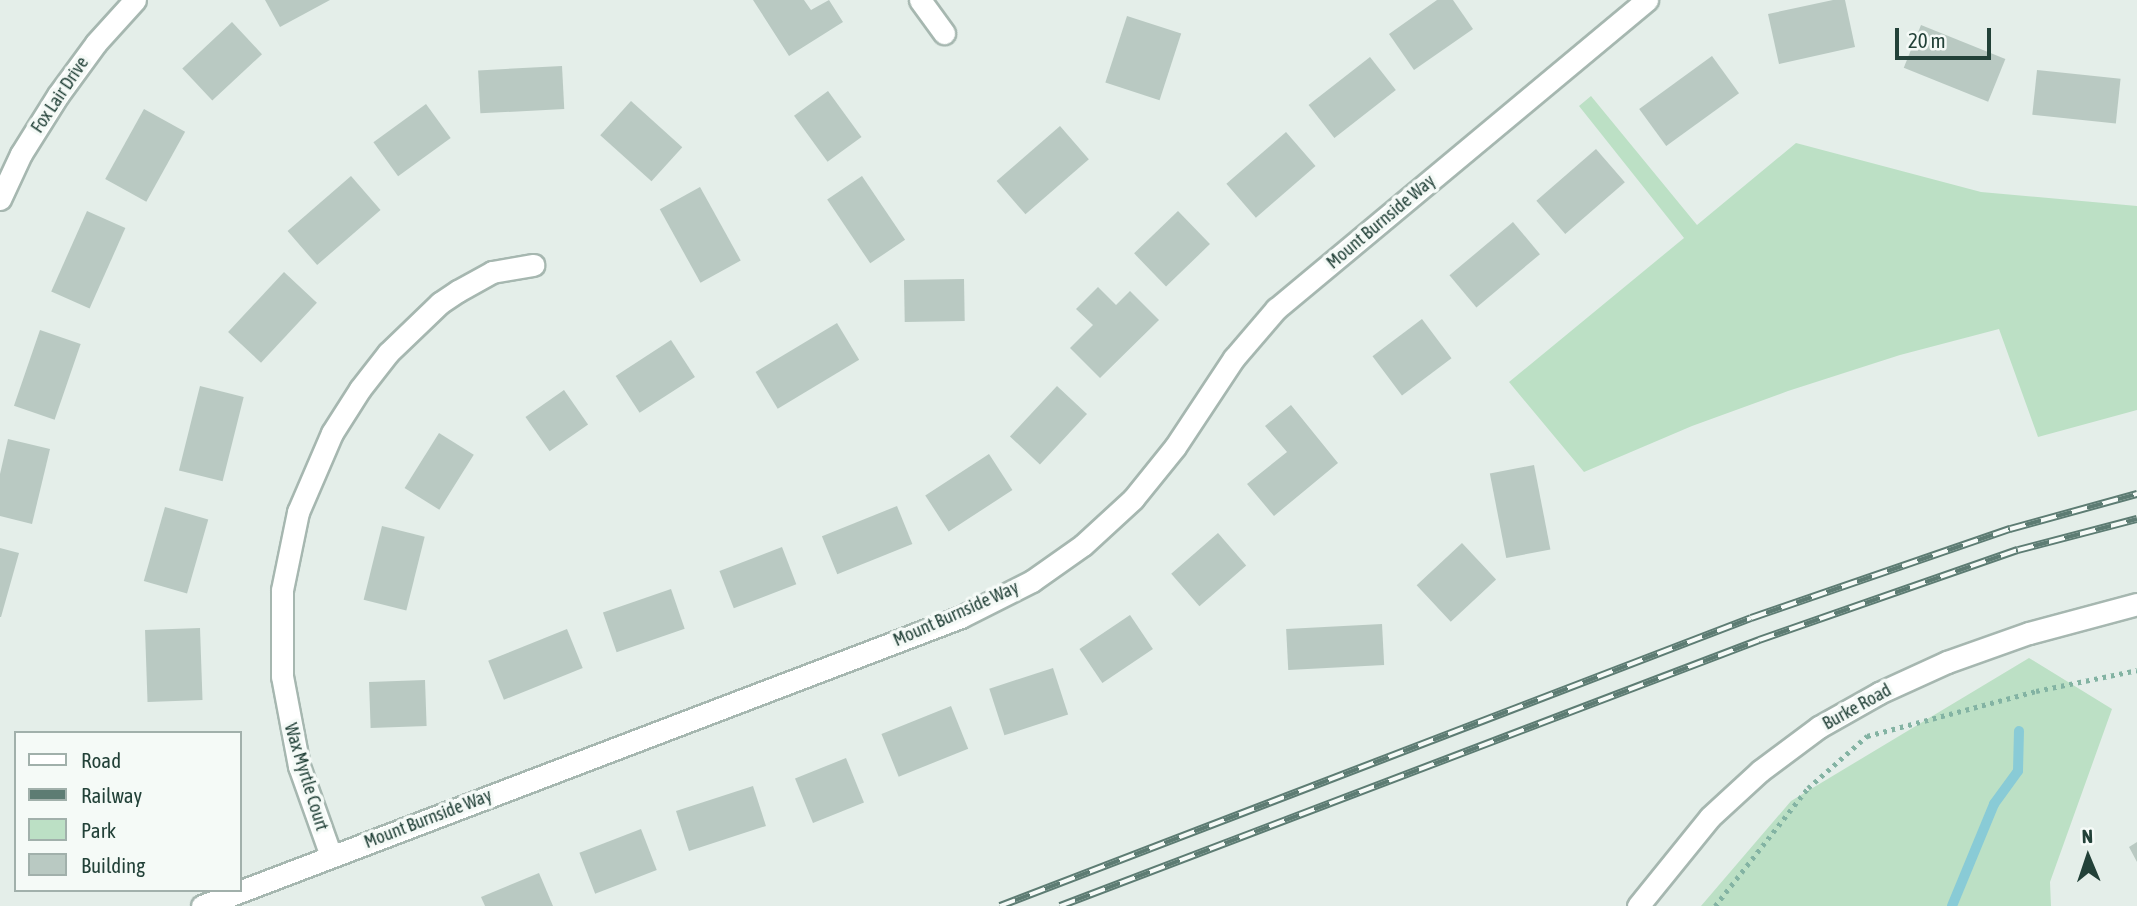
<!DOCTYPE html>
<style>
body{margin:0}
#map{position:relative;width:2137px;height:906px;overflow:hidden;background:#e4eee9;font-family:"Asap Condensed",sans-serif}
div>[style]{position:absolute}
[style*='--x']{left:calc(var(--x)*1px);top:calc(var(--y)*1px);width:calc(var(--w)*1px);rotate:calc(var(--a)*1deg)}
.green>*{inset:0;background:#bce0c5}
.stream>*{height:10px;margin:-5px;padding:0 5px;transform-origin:5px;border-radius:5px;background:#89cbd6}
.building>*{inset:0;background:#b9c9c2;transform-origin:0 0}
.path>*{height:4.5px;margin-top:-2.25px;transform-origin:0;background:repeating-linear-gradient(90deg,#83b3a3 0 3.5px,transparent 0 8.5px)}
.roads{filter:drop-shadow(2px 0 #a6b7b0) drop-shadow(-2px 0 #a6b7b0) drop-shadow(0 2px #a6b7b0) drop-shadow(0 -2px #a6b7b0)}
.minor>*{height:21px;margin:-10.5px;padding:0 10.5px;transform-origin:10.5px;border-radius:10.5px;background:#fff}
.rail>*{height:8px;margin-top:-4px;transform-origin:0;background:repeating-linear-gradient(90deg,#f5faf7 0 16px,#5d7c73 0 32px);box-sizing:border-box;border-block:2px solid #5d7c73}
span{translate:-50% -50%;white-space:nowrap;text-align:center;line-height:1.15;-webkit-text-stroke:7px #f5faf7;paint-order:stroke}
.street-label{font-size:18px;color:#224138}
.legend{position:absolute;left:14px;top:731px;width:228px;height:161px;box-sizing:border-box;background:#f5faf7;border:2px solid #a1b0ab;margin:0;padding:9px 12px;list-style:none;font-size:21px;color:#224138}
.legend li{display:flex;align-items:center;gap:14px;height:35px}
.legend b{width:35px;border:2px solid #a1b0ab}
.north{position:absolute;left:2053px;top:822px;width:70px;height:70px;-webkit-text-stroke:5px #f5faf7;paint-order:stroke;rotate:358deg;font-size:19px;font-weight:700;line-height:28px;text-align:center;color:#224138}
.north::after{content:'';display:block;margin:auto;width:24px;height:32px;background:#224138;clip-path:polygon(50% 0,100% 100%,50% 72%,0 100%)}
.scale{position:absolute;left:1895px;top:28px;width:96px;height:32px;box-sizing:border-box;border:4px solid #224138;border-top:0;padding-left:9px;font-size:21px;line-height:24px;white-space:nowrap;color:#224138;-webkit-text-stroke:5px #f5faf7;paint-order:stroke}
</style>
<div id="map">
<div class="green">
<i style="clip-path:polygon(1591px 96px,1697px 225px,1796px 143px,1981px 192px,2137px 206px,2137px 410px,2038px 437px,1999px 329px,1900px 355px,1788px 391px,1692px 426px,1584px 472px,1509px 382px,1684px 238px,1579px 106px)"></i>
<i style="clip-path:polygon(2029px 658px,2112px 709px,2050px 882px,2051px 906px,1701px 906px,1791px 801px)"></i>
</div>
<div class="stream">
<i style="--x:1952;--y:906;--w:110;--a:-67.6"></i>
<i style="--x:1994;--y:804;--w:41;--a:-54"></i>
<i style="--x:2018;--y:771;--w:40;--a:-88.6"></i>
</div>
<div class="building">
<i style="clip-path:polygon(265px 0,330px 0,280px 27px)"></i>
<i style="clip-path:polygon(753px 0,804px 0,811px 10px,829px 0,843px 22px,789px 56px)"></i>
<i style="clip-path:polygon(1437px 0,1453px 0,1473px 29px,1414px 70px,1389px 34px)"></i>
<i style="clip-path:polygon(1833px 0,1845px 0,1855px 47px,1779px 64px,1768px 14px)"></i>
<i style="left:1127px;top:16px;width:57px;height:70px;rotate:18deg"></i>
<i style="left:232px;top:22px;width:44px;height:68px;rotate:47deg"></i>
<i style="left:1921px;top:25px;width:91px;height:46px;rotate:22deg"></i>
<i style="left:1712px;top:56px;width:46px;height:90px;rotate:54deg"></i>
<i style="left:1370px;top:57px;width:42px;height:78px;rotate:52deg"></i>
<i style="left:562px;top:66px;width:43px;height:84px;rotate:87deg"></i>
<i style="left:2037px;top:70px;width:84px;height:45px;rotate:6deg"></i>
<i style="left:828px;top:91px;width:57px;height:42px;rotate:54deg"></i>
<i style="left:631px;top:101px;width:69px;height:46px;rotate:42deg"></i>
<i style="left:426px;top:104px;width:42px;height:65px;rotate:54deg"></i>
<i style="left:144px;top:109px;width:47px;height:80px;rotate:29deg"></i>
<i style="left:1060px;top:126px;width:44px;height:84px;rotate:49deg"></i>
<i style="left:1286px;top:132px;width:45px;height:79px;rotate:49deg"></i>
<i style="left:1596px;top:149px;width:44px;height:79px;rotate:49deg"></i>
<i style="left:351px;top:176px;width:45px;height:84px;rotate:49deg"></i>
<i style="left:862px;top:176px;width:77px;height:42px;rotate:56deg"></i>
<i style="left:700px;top:187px;width:84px;height:46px;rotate:61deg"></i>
<i style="left:87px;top:211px;width:42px;height:88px;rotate:24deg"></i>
<i style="left:1178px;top:211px;width:46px;height:61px;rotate:46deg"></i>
<i style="left:1513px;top:222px;width:42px;height:83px;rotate:50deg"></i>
<i style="left:284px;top:272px;width:45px;height:82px;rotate:43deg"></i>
<i style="left:964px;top:279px;width:42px;height:60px;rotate:89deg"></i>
<i style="clip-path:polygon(1098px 287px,1116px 305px,1130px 291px,1159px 320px,1100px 378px,1070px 348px,1093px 325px,1076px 309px)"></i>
<i style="left:1422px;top:319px;width:49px;height:62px;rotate:53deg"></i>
<i style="left:837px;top:323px;width:43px;height:95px;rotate:59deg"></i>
<i style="left:40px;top:330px;width:43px;height:80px;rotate:19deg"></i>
<i style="left:671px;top:340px;width:44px;height:66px;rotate:57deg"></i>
<i style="left:200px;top:386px;width:45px;height:87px;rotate:14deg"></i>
<i style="left:1057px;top:386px;width:41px;height:69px;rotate:43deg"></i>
<i style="left:564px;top:390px;width:42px;height:47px;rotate:55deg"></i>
<i style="clip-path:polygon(1291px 405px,1338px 463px,1274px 516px,1247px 484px,1287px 452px,1265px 426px)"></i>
<i style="left:439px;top:433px;width:41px;height:65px;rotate:32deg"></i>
<i style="clip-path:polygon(8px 439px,50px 449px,32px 524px,0 516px,0 474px)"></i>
<i style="left:989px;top:454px;width:43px;height:76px;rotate:57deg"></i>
<i style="left:1534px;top:465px;width:86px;height:45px;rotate:79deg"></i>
<i style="left:897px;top:506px;width:41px;height:81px;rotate:68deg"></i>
<i style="left:165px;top:507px;width:45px;height:77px;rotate:16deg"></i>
<i style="left:382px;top:526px;width:44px;height:76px;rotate:14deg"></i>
<i style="left:1218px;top:533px;width:43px;height:62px;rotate:49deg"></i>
<i style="left:1462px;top:543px;width:50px;height:62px;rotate:47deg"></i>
<i style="left:782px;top:547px;width:40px;height:67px;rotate:69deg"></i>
<i style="clip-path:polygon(0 548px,19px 553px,1px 617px,0 617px)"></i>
<i style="left:671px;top:589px;width:42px;height:72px;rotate:71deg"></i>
<i style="left:1130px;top:615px;width:41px;height:61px;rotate:56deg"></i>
<i style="left:1382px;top:624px;width:41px;height:96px;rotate:87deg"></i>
<i style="left:200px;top:628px;width:72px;height:55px;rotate:88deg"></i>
<i style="left:567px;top:629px;width:42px;height:85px;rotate:68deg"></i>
<i style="left:1053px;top:668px;width:49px;height:67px;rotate:72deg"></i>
<i style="left:425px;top:680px;width:46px;height:56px;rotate:88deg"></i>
<i style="left:951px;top:706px;width:46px;height:75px;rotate:68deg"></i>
<i style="left:846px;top:758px;width:48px;height:55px;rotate:68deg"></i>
<i style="left:753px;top:786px;width:42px;height:81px;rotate:72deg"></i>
<i style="left:641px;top:829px;width:44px;height:66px;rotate:69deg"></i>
<i style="clip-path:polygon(2137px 842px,2137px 862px,2129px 847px)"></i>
<i style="clip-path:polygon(539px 873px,553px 906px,485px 906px,481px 897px)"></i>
</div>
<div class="path">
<i style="--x:1715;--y:906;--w:150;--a:-51.8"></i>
<i style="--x:1808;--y:788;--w:79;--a:-41.4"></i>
<i style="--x:1867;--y:736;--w:175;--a:-14.9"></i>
<i style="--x:2036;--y:691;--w:103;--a:-11.7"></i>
</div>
<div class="roads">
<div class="minor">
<i style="--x:920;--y:0;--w:41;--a:54"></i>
<i style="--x:0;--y:199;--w:50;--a:-65"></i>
<i style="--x:21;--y:154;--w:70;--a:-57.9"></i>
<i style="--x:58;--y:95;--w:64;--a:-53.8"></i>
<i style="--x:96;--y:43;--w:58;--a:-47.8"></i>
<i style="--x:331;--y:856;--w:96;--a:-109.6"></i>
<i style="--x:299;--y:766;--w:92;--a:-100.7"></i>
<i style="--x:282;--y:676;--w:86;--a:-90"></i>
<i style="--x:282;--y:590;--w:80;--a:-78.4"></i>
<i style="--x:298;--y:512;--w:86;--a:-66.7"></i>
<i style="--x:332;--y:433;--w:52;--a:-57.5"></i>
<i style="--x:360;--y:389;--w:46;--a:-52.1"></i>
<i style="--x:388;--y:353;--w:72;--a:-43.9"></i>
<i style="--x:440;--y:303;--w:22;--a:-34"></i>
<i style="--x:458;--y:291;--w:39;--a:-29"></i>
<i style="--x:492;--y:272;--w:42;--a:-9.7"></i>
<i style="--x:202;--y:906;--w:812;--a:-20.85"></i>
<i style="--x:961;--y:617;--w:80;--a:-26.9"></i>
<i style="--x:1032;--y:581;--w:62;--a:-35.2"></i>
<i style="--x:1083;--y:545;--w:68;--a:-42.6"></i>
<i style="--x:1133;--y:499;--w:67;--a:-51.1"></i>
<i style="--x:1175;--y:447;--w:107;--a:-56.5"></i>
<i style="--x:1234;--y:358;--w:65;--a:-49.4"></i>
<i style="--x:1276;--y:309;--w:483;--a:-39.8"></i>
<i style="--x:1638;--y:906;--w:114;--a:-51"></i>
<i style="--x:1710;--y:817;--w:68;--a:-42.6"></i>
<i style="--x:1760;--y:771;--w:74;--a:-36.7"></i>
<i style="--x:1819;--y:727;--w:69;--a:-29.5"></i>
<i style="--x:1879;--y:693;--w:75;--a:-24.5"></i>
<i style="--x:1947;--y:662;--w:87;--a:-19.5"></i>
<i style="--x:2029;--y:633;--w:112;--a:-15"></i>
</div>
</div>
<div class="rail">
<i style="--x:1000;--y:906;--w:804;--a:-20.98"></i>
<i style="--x:1751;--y:618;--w:274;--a:-19"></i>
<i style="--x:2010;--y:529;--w:132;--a:-15.4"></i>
<i style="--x:1060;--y:906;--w:748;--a:-20.83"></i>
<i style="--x:1759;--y:640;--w:274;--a:-19.2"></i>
<i style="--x:2018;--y:550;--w:123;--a:-14.6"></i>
</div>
<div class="street-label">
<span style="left:60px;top:95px;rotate:-56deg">Fox Lair Drive</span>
<span style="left:1381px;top:222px;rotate:-40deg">Mount Burnside Way</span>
<span style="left:956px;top:614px;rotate:-24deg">Mount Burnside Way</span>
<span style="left:1857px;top:707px;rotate:-29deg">Burke Road</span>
<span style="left:306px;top:777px;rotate:73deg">Wax Myrtle Court</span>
<span style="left:428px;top:819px;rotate:-21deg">Mount Burnside Way</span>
</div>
<ul class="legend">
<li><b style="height:9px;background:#fff"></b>Road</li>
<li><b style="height:9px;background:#5d7c73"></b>Railway</li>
<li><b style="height:19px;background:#bce0c5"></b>Park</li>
<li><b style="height:19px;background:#b9c9c2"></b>Building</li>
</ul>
<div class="north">N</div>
<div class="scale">20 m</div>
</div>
